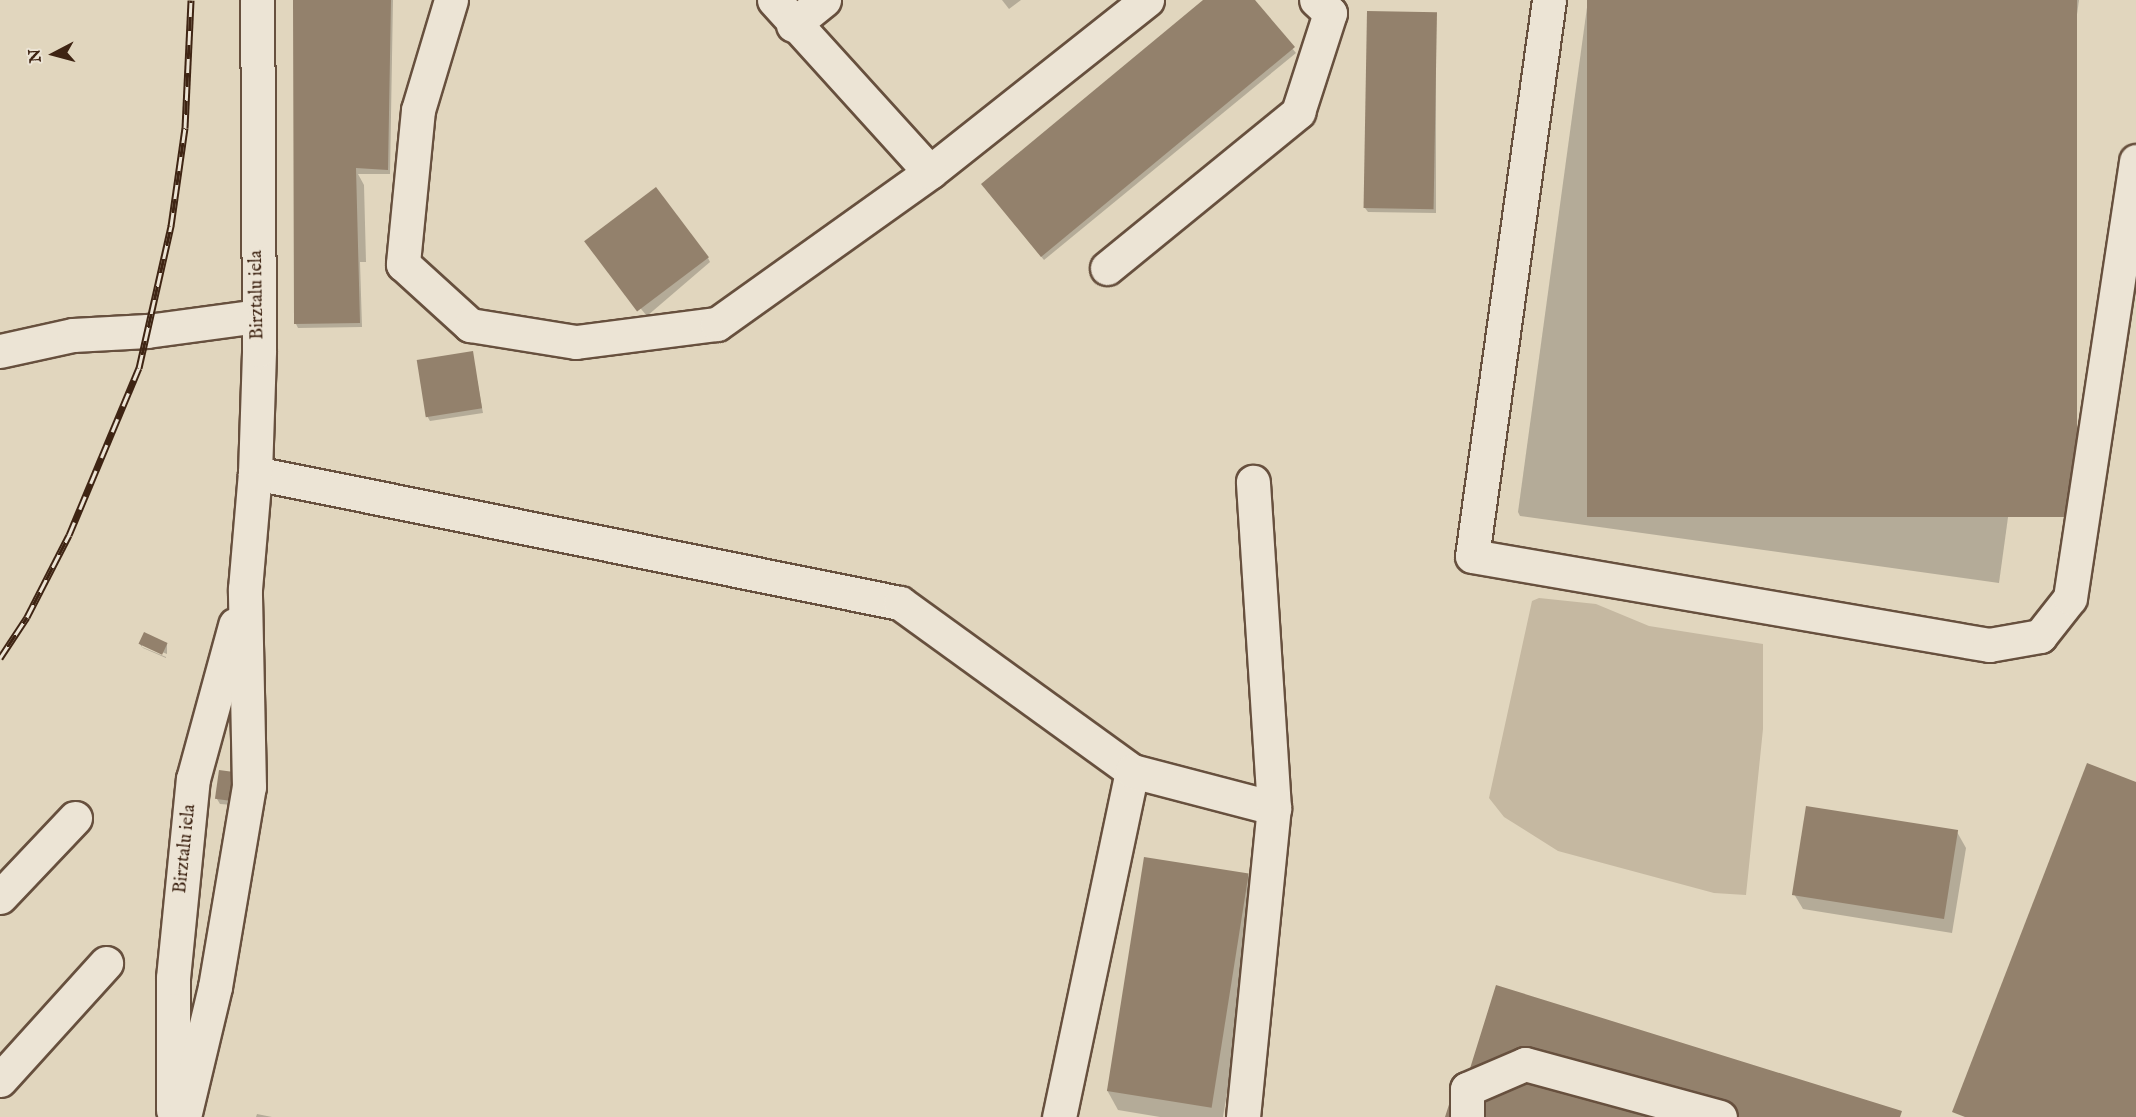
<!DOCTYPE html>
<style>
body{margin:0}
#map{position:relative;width:2136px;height:1117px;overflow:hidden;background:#e1d6be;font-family:"IM FELL English",serif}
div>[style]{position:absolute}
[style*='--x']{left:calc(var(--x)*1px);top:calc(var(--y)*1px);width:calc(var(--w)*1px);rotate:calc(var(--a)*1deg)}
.green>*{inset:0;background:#c5b8a1}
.shadow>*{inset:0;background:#0003}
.building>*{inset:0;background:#93816c;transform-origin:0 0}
.roads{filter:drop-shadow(2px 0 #67503e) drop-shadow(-2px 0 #67503e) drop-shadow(0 2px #67503e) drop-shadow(0 -2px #67503e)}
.minor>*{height:33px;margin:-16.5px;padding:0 16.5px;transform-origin:16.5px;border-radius:16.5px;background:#ece4d5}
.rail>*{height:7px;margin-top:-3.5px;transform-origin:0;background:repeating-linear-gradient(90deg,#ece4d5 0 14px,#3e2413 0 28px);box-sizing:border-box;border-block:2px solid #3e2413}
span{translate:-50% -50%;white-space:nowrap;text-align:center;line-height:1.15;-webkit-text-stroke:6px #ece4d5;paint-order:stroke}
.street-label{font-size:18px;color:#3e2413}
.north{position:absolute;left:24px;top:24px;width:60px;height:60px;-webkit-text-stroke:4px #ece4d5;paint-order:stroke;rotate:264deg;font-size:16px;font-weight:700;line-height:24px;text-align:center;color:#3e2413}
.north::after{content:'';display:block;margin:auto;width:21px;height:27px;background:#3e2413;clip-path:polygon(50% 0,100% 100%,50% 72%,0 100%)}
</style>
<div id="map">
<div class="green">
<i style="clip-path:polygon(1539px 598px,1596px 604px,1649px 626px,1763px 644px,1763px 729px,1746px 895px,1714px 893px,1558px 851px,1504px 817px,1489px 798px,1532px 601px)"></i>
</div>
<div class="shadow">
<i style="clip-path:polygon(294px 0,393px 0,390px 174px,358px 174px,364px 185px,366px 262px,360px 262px,362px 327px,298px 328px,296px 324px)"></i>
<i style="clip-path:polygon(1002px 0,1021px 0,1009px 9px)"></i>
<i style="clip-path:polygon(1206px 0,1253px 0,1296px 53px,1044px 260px,985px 188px)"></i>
<i style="clip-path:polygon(1588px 0,2079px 0,1999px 583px,1520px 516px,1518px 512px)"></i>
<i style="clip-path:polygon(1436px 13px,1436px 213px,1368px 212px,1365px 208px)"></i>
<i style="clip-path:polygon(591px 250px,708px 258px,710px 262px,647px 316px)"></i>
<i style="clip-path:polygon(472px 352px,483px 413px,430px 421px,427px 416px)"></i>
<i style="clip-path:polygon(144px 634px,167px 644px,167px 654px,142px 644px,142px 647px,140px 644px)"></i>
<i style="clip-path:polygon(142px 647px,166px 657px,166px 658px,143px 648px)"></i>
<i style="clip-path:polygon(233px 773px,233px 805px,220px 804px,217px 799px)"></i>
<i style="clip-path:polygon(1957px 832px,1966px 848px,1952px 933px,1803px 909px,1794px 894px)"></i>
<i style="clip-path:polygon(1248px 875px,1260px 895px,1223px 1117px,1160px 1117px,1118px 1110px,1107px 1090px)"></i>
<i style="clip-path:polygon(257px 1114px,272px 1117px,256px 1117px)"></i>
</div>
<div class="building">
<i style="clip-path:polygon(293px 0,391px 0,388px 170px,356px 168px,360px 323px,294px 324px)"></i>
<i style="clip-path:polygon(1203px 0,1255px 0,1295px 47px,1041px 257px,981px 184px)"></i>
<i style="left:1587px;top:0;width:490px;height:517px"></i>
<i style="left:1367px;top:11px;width:70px;height:197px;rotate:1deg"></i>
<i style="left:656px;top:187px;width:88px;height:90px;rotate:53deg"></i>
<i style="left:473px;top:351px;width:58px;height:57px;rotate:81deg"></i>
<i style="left:144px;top:632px;width:26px;height:13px;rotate:25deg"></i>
<i style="clip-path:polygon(2087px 763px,2136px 782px,2136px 1117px,1965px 1117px,1952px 1112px)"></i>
<i style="left:219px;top:770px;width:15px;height:29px;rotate:8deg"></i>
<i style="left:1806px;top:806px;width:154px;height:90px;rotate:9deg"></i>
<i style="left:1144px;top:857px;width:106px;height:237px;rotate:9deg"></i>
<i style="clip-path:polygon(1496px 985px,1902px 1111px,1900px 1117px,1445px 1117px,1453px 1092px,1463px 1091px)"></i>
</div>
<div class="roads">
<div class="minor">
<i style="--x:451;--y:0;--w:115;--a:106.7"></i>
<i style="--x:418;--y:110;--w:155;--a:95.6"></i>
<i style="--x:403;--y:264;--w:91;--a:42.3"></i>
<i style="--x:470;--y:325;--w:107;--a:9.1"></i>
<i style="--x:576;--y:342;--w:142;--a:-7.3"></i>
<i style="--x:717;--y:324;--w:262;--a:-35.5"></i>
<i style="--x:930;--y:172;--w:277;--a:-38.4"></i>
<i style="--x:774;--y:0;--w:232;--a:47.8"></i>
<i style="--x:1549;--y:0;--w:561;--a:97.88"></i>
<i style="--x:1472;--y:556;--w:525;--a:9.77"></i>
<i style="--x:1989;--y:645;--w:52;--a:-10"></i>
<i style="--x:2040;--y:636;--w:48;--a:-51.7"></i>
<i style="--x:2070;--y:598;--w:442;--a:-81.4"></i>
<i style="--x:793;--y:25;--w:40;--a:-39"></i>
<i style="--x:1107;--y:268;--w:247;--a:-39.2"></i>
<i style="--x:1298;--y:112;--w:104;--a:-72.1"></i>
<i style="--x:1330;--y:13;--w:19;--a:-137"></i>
<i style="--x:0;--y:351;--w:75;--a:-12.4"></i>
<i style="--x:73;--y:335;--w:74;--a:-3.1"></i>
<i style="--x:147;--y:331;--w:112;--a:-7.7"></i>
<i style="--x:255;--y:473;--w:658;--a:11.4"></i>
<i style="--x:900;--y:603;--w:286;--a:35.9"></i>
<i style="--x:1132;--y:771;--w:354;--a:101.9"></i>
<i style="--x:1132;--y:771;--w:147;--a:14.6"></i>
<i style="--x:0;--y:897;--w:109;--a:-46.5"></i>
<i style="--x:0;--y:1080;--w:158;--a:-47.8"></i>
<i style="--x:173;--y:1110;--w:132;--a:-90"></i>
<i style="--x:173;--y:978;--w:200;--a:-84.3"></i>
<i style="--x:193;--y:779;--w:160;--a:-74.7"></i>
<i style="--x:184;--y:1117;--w:134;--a:-76.6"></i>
<i style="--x:215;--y:987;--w:203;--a:-80.4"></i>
<i style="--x:249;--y:787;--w:198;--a:-91.2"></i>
<i style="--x:245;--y:589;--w:116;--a:-85.1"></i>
<i style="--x:255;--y:473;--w:123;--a:-88.1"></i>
<i style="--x:259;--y:350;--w:350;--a:-90.3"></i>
<i style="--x:1243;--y:1117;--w:311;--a:-84.3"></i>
<i style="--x:1274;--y:808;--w:327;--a:-93.7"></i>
<i style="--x:1467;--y:1117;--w:28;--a:-90"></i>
<i style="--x:1467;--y:1089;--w:63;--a:-23.3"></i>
<i style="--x:1525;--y:1064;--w:202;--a:15.2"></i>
</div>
</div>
<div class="rail">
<i style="--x:0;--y:658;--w:49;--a:-56.6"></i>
<i style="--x:27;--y:617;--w:92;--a:-62.9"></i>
<i style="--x:69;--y:535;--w:181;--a:-67.3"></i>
<i style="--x:139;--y:368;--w:146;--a:-77.3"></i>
<i style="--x:171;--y:226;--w:99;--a:-81.9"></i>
<i style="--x:185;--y:128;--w:128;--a:-87.3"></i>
</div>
<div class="street-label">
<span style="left:258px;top:295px;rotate:-91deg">Birztalu iela</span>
<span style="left:186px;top:849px;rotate:-84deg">Birztalu iela</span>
</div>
<div class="north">N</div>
</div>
